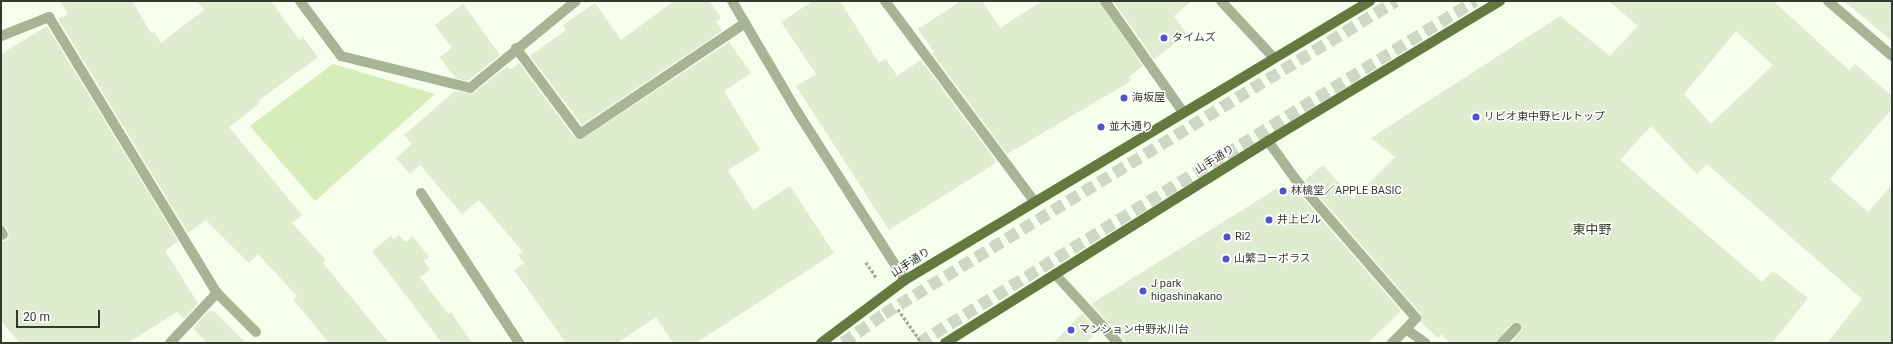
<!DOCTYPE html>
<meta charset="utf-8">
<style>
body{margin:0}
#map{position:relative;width:1893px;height:344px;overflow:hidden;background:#f6feec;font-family:Roboto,"Noto Sans JP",sans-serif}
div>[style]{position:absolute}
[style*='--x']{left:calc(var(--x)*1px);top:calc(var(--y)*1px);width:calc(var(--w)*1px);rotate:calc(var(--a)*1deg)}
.green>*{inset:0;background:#d6ecb9}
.building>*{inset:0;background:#dfeccf}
.highway-tunnel>*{height:12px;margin-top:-6px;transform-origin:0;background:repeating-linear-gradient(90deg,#cfd7c6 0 12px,transparent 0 18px)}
.path>*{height:2.5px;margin-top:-1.25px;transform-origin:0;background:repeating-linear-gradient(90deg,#a1a899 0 3px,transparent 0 5px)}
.lane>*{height:10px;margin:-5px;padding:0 5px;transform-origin:5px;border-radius:5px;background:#a7b495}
.street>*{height:10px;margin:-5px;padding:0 5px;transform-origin:5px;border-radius:5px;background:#a7b495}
.primary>*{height:10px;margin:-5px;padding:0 5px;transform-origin:5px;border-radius:5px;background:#62793f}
.dots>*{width:11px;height:11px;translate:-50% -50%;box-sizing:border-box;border:2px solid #fff;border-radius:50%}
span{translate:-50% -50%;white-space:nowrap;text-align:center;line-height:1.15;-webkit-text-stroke:3px #fff;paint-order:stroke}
.poi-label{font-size:11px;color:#353a2f}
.left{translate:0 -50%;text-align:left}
.street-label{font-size:11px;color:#353a2f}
.quarter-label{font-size:13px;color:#333d26}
.frame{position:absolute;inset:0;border:2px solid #353a2f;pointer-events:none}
.scale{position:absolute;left:16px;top:310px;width:84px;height:18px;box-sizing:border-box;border:2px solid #353a2f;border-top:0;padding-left:5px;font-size:12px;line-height:14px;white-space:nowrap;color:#353a2f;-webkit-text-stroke:3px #fff;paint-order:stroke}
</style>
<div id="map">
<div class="green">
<i style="clip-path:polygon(333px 64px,435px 94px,315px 201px,250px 126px)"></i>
</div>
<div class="building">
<i style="clip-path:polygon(60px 1px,132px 1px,151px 33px,154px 31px,161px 43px,204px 10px,197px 1px,271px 1px,299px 40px,303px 37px,318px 57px,258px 101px,260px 103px,229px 127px,302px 215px,292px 223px,326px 260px,323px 263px,389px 343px,329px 343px,293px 299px,297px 296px,258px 254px,249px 263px,206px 220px,188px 233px,58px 19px,68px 14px)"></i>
<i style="clip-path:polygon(674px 1px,709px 1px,721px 18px,716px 21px,722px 31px,582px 125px,530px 56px,566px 30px,563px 25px,595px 3px,621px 40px)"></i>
<i style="clip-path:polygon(813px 1px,840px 1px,879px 63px,886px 59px,897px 76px,921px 60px,996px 161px,994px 164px,889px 230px,796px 86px,816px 74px,781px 22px)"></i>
<i style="clip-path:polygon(961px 1px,982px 1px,1000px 28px,1042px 1px,1099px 1px,1143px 66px,1129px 77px,1131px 81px,1007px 154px,932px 53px,934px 52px,918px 29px)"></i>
<i style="clip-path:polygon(1113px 1px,1192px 1px,1174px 16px,1187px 34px,1154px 59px)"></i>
<i style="clip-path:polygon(evenodd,1609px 1px,1773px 1px,1849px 70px,1855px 64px,1892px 96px,1892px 109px,1830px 179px,1868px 212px,1892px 185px,1892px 343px,1827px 343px,1862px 299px,1707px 164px,1697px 174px,1651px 126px,1620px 160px,1762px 282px,1773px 271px,1808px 298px,1772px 343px,1511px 343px,1522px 330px,1521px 324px,1517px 322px,1511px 324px,1496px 343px,1450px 343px,1441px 334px,1438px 338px,1421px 322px,1421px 314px,1305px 180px,1323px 165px,1353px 199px,1395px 157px,1371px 138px,1560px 16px,1610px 56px,1638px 26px,1609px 1px,1736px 31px,1773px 65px,1711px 124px,1684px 94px,1736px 31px)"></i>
<i style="clip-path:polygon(1844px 1px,1892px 1px,1892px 41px)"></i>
<i style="clip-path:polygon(463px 4px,500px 55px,468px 81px,455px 78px,440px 57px,452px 48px,435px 25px)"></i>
<i style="clip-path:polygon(47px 26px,178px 241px,165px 251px,198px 303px,184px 319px,177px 312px,128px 343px,20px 343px,1px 321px,1px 241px,6px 241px,9px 235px,7px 228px,1px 225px,1px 54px)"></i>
<i style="clip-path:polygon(729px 42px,751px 73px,724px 91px,760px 150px,728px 170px,753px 210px,790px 186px,834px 253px,696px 343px,673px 343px,656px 317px,617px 343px,566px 343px,514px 270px,524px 263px,518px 255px,523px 252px,479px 200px,462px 214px,420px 165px,410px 174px,396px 158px,412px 144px,404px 135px,455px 91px,472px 94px,508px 66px,510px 70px,519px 63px,575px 138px,581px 140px)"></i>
<i style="clip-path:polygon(1284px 184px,1291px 192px,1295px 189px,1401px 311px,1368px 343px,1127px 343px,1091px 304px)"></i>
<i style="clip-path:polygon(399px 235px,405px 242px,413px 236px,429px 257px,424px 261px,430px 270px,420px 277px,448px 314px,451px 312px,472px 343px,442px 343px,372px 251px,391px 236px,394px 239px)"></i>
<i style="clip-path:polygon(209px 311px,215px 312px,246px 343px,207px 343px,193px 328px)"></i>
<i style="clip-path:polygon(1082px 313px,1098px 331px,1086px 343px,1053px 343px)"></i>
</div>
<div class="highway-tunnel">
<i style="--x:843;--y:343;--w:50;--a:-35.3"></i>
<i style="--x:884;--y:314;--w:600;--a:-31.44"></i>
<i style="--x:919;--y:343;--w:653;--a:-31.6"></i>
</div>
<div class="path">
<i style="--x:866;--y:262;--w:18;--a:56"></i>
<i style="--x:898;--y:309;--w:42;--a:54.8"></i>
</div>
<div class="lane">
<i style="--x:300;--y:1;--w:69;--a:53.3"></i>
<i style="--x:341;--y:56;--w:133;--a:13.9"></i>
<i style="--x:885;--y:1;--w:249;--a:53.3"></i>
<i style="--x:1105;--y:1;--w:136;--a:54.9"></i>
<i style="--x:516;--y:48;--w:107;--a:53.3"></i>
<i style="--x:580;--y:134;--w:199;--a:-33.9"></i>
<i style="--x:1268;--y:141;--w:48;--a:54.3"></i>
<i style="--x:1296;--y:180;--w:183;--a:49"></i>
<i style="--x:1416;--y:318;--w:15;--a:132"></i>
<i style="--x:1406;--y:329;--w:24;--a:36"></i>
<i style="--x:1;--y:231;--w:4;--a:63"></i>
<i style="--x:1392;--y:343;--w:20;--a:-45"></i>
<i style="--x:1502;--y:343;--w:21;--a:-47"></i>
</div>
<div class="street">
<i style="--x:732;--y:1;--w:130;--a:59.5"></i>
<i style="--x:798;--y:113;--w:198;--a:57.4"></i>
<i style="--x:1221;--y:1;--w:78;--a:47.1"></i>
<i style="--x:1828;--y:1;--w:84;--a:40.7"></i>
<i style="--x:1;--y:36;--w:52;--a:-21.6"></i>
<i style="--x:49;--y:17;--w:323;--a:58.7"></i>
<i style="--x:217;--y:293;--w:55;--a:45"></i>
<i style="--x:470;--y:88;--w:137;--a:-39.4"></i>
<i style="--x:421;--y:193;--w:179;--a:56.8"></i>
<i style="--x:1055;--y:274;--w:93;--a:47.6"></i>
<i style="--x:170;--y:343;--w:69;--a:-46.8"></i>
</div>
<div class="primary">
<i style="--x:821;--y:343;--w:105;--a:-36.9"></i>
<i style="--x:905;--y:280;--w:542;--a:-30.96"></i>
<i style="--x:945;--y:343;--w:381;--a:-32"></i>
<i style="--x:1268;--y:141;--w:271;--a:-31.1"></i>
</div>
<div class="dots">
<i style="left:1164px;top:38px;background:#5053c9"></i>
<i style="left:1124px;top:98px;background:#5053c9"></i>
<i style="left:1476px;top:117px;background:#5053c9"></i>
<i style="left:1101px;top:127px;background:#5053c9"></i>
<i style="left:1283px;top:191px;background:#5053c9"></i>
<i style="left:1269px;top:220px;background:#5053c9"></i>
<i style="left:1227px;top:237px;background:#5053c9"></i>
<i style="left:1226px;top:259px;background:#5053c9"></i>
<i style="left:1143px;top:291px;background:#5053c9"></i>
<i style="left:1071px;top:330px;background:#5053c9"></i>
</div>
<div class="poi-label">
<span class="left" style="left:1172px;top:38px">タイムズ</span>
<span class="left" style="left:1132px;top:98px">海坂屋</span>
<span class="left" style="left:1484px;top:117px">リビオ東中野ヒルトップ</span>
<span class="left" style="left:1109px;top:127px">並木通り</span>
<span class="left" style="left:1291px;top:191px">林檎堂／APPLE BASIC</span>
<span class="left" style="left:1277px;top:220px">井上ビル</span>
<span class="left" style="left:1235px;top:237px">Ri2</span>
<span class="left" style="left:1234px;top:259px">山繁コーポラス</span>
<span class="left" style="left:1151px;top:291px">J park<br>higashinakano</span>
<span class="left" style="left:1079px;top:330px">マンション中野氷川台</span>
</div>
<div class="street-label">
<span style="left:1215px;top:160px;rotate:-32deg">山手通り</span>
<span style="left:911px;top:263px;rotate:-33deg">山手通り</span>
</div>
<div class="quarter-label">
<span style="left:1592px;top:230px">東中野</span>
</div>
<div class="frame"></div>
<div class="scale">20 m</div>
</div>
